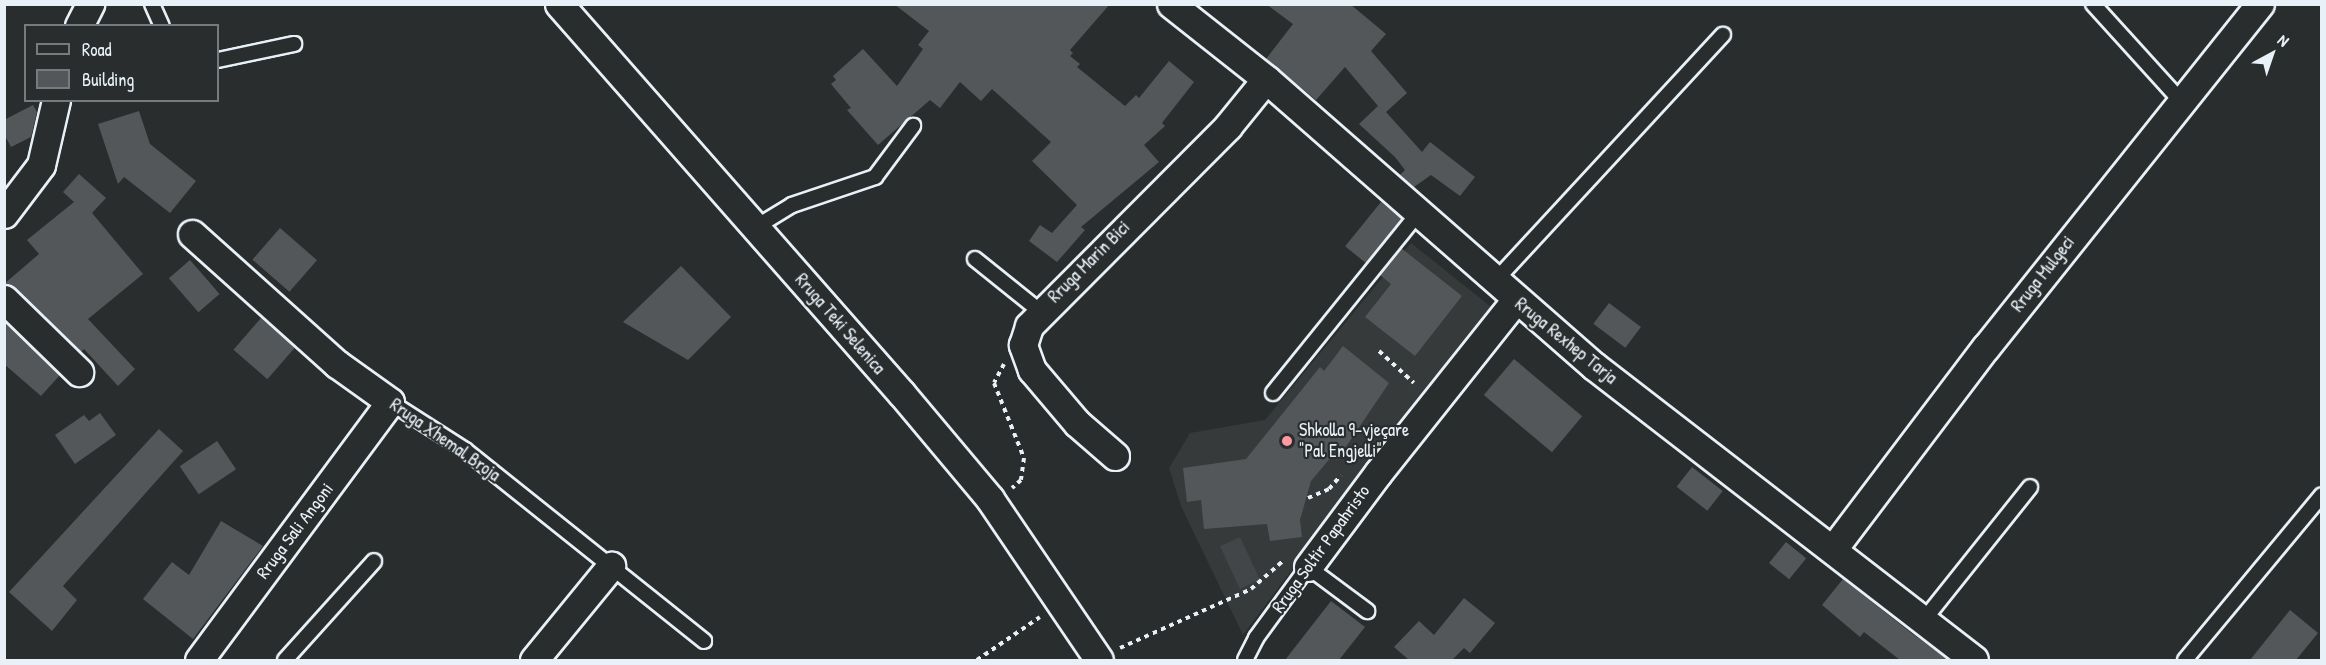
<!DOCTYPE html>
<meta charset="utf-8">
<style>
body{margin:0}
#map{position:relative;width:2326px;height:665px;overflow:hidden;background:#2a2d2e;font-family:"Patrick Hand",sans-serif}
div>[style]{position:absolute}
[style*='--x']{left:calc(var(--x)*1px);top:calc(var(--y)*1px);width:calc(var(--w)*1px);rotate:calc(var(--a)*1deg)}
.built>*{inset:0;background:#363a3b}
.green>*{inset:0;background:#424648;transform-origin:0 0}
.building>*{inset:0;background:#535759;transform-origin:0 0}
.path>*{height:4px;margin-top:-2px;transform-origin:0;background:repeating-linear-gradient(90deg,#e8f1f8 0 4.5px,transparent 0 9px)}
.roads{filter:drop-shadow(2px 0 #e8f1f8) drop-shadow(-2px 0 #e8f1f8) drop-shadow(0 2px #e8f1f8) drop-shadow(0 -2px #e8f1f8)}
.lane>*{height:14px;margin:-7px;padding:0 7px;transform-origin:7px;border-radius:7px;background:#2a2d2e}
.street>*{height:27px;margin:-13.5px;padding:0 13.5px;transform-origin:13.5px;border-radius:13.5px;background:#2a2d2e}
.dots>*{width:16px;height:16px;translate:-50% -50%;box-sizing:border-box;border:3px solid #2a2d2e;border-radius:50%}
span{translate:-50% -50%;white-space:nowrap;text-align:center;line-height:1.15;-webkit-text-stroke:4.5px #2a2d2e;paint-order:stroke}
.street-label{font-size:18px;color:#e8f1f8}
.poi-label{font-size:18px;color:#e8f1f8}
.left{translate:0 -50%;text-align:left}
.frame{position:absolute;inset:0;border:6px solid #e8f1f8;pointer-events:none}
.legend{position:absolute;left:24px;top:24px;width:195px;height:78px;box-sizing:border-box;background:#2a2d2e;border:2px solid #767b7f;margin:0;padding:8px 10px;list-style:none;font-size:18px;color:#e8f1f8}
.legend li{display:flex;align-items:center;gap:12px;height:30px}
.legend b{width:30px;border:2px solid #767b7f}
.north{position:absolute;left:2242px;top:24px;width:60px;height:60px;-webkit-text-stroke:4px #2a2d2e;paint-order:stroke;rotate:40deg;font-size:16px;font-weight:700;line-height:24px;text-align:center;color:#e8f1f8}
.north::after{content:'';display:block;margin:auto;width:21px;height:27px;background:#e8f1f8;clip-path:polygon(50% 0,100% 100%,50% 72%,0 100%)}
</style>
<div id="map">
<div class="built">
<i style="clip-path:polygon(1411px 243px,1495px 310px,1383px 448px,1243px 635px,1181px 506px,1169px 468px,1190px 433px,1265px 420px)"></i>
</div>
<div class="green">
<i style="left:1240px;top:537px;width:47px;height:22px;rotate:65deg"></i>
</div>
<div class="building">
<i style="clip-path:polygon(894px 4px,1110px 4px,1070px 50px,1073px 53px,1070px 56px,1080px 64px,1077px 67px,1125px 106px,1136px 95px,1139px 98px,1169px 61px,1194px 82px,1162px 123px,1165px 126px,1144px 145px,1159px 162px,1081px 227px,1085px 230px,1057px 262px,1029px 241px,1040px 225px,1052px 233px,1077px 205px,1032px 161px,1051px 142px,992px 89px,981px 101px,960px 82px,940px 108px,930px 100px,878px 145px,847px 110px,851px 108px,831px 84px,836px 80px,833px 76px,863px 49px,897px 86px,923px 49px,918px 45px,929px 31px)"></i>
<i style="clip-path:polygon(1266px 4px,1350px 4px,1386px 34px,1371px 51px,1407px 93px,1386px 112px,1422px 152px,1430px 142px,1475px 177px,1460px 196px,1431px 175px,1414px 187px,1400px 175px,1405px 170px,1395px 157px,1359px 124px,1378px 106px,1345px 67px,1316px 100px,1266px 59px,1293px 24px)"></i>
<i style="clip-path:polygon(33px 105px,37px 112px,31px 137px,11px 147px,4px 134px,4px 120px)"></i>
<i style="clip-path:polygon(139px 111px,150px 144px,196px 181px,170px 213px,124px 177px,118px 184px,98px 124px)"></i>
<i style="clip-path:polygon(79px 174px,106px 198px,92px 213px,143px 274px,88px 319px,135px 369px,118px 386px,84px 349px,81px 352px,15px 288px,4px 284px,39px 254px,27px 240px,74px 202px,63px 192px)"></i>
<i style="left:1381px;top:202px;width:27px;height:57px;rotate:39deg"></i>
<i style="left:280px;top:228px;width:49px;height:42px;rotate:41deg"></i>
<i style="clip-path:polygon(1401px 248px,1462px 296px,1415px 356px,1365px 317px,1391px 284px,1380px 275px)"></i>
<i style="left:190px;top:260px;width:45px;height:28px;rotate:49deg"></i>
<i style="clip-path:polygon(681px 266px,731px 317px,688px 360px,623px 322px)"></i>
<i style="left:1609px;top:303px;width:40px;height:26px;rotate:37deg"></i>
<i style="left:261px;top:318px;width:45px;height:42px;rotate:41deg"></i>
<i style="clip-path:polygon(4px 321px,60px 375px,41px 396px,4px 364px)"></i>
<i style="clip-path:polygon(1343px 346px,1389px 383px,1337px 460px,1332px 456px,1311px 481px,1300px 520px,1302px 537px,1270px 541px,1267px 524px,1204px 529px,1201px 500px,1187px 502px,1183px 468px,1246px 459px,1320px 367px,1324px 371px)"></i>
<i style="left:1514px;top:359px;width:89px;height:47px;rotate:40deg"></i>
<i style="clip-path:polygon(100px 413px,116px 435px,75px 464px,55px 435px,84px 415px,89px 421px)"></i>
<i style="clip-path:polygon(159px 429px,183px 451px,63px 586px,77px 600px,52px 631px,9px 592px)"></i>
<i style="left:217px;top:441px;width:34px;height:45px;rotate:56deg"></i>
<i style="left:1692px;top:467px;width:39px;height:25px;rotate:38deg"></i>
<i style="clip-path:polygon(221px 521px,263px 546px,193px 639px,143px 599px,172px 562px,189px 575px)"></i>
<i style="left:1786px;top:542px;width:26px;height:27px;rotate:39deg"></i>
<i style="clip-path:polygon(1843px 579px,1910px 632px,1949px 660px,1900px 660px,1864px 632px,1860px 637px,1822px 605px)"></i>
<i style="clip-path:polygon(1464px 598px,1495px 623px,1470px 653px,1464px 648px,1452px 660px,1409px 660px,1394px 647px,1419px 621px,1434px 635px)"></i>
<i style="clip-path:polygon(1331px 601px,1365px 627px,1339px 660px,1285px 660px)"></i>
<i style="clip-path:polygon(2290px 610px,2318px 633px,2296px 660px,2250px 660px)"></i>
</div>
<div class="path">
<i style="--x:1379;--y:351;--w:47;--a:42.4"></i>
<i style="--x:1004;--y:364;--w:21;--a:118"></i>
<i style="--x:994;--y:383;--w:81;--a:68.2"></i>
<i style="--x:1024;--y:458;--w:22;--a:98"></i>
<i style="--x:1021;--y:480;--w:12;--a:138"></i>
<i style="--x:1308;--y:498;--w:23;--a:-23"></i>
<i style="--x:1329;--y:489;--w:18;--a:-49"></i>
<i style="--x:1120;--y:648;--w:144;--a:-24.2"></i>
<i style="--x:1251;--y:589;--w:44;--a:-41.3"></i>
<i style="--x:977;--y:660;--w:76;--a:-34.3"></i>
</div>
<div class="roads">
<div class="lane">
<i style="--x:152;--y:4;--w:24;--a:66"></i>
<i style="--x:2093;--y:4;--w:132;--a:47.8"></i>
<i style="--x:218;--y:60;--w:78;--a:-11.9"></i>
<i style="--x:756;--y:227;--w:42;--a:-31.4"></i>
<i style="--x:792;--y:205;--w:88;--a:-18.6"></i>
<i style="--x:875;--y:177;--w:64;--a:-53.3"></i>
<i style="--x:975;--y:259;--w:85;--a:38.8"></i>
<i style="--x:1494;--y:282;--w:337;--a:-47.2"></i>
<i style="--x:1273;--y:393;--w:231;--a:-51.1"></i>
<i style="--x:390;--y:402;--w:89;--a:32.6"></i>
<i style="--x:465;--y:450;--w:306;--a:38.6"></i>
<i style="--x:1924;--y:620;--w:170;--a:-51.4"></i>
<i style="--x:285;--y:660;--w:133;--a:-48"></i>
<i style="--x:1245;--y:660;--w:25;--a:-63"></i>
<i style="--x:1256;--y:638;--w:88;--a:-53.8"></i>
<i style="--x:1308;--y:567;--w:74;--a:36.7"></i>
<i style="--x:2185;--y:660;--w:214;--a:-50.3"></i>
</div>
<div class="street">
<i style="--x:559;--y:4;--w:519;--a:48.67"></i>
<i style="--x:902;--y:394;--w:137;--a:50"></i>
<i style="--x:990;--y:499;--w:194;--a:55.9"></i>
<i style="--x:1171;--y:4;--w:121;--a:38.3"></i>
<i style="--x:1266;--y:79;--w:436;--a:41.2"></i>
<i style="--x:1594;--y:366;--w:480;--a:37.7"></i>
<i style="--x:79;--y:26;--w:25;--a:-63"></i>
<i style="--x:4;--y:214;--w:61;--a:-52.9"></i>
<i style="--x:41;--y:165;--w:67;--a:-77"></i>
<i style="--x:192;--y:234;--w:195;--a:41.9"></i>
<i style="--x:337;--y:364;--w:65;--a:35.6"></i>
<i style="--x:390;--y:402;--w:321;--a:126.5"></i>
<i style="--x:4;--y:299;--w:105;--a:44.2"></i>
<i style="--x:1115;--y:456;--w:50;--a:-139"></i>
<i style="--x:1077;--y:423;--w:70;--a:-130.3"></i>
<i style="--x:1032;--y:370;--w:27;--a:-110"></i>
<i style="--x:1023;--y:345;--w:20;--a:-72"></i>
<i style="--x:1029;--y:326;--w:282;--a:-45.1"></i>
<i style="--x:1228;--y:126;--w:60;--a:-51"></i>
<i style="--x:1833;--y:549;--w:253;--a:-52.9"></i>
<i style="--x:1986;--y:347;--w:439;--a:-51.4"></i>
<i style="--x:1308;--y:567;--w:117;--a:-53.3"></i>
<i style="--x:1378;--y:473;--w:220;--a:-51.5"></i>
<i style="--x:534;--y:660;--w:122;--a:-50.7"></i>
</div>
</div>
<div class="dots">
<i style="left:1287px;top:441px;background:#ff9aa2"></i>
</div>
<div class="street-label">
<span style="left:1089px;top:262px;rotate:-45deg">Rruga Marin Bici</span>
<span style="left:2043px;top:274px;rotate:-52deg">Rruga Mulgeci</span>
<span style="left:840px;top:324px;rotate:49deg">Rruga Teki Selenica</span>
<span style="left:1566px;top:341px;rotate:39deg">Rruga Rexhep Tarja</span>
<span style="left:445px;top:440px;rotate:35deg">Rruga Xhemal Broja</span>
<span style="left:295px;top:531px;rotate:-53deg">Rruga Sali Angoni</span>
<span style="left:1321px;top:549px;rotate:-54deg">Rruga Soltir Papahristo</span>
</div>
<div class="poi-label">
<span class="left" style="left:1299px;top:441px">Shkolla 9-vjeçare<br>"Pal Engjelli"</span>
</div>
<div class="frame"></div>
<ul class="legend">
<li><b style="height:8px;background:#2a2d2e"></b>Road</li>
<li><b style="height:16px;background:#535759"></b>Building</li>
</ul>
<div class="north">N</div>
</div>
